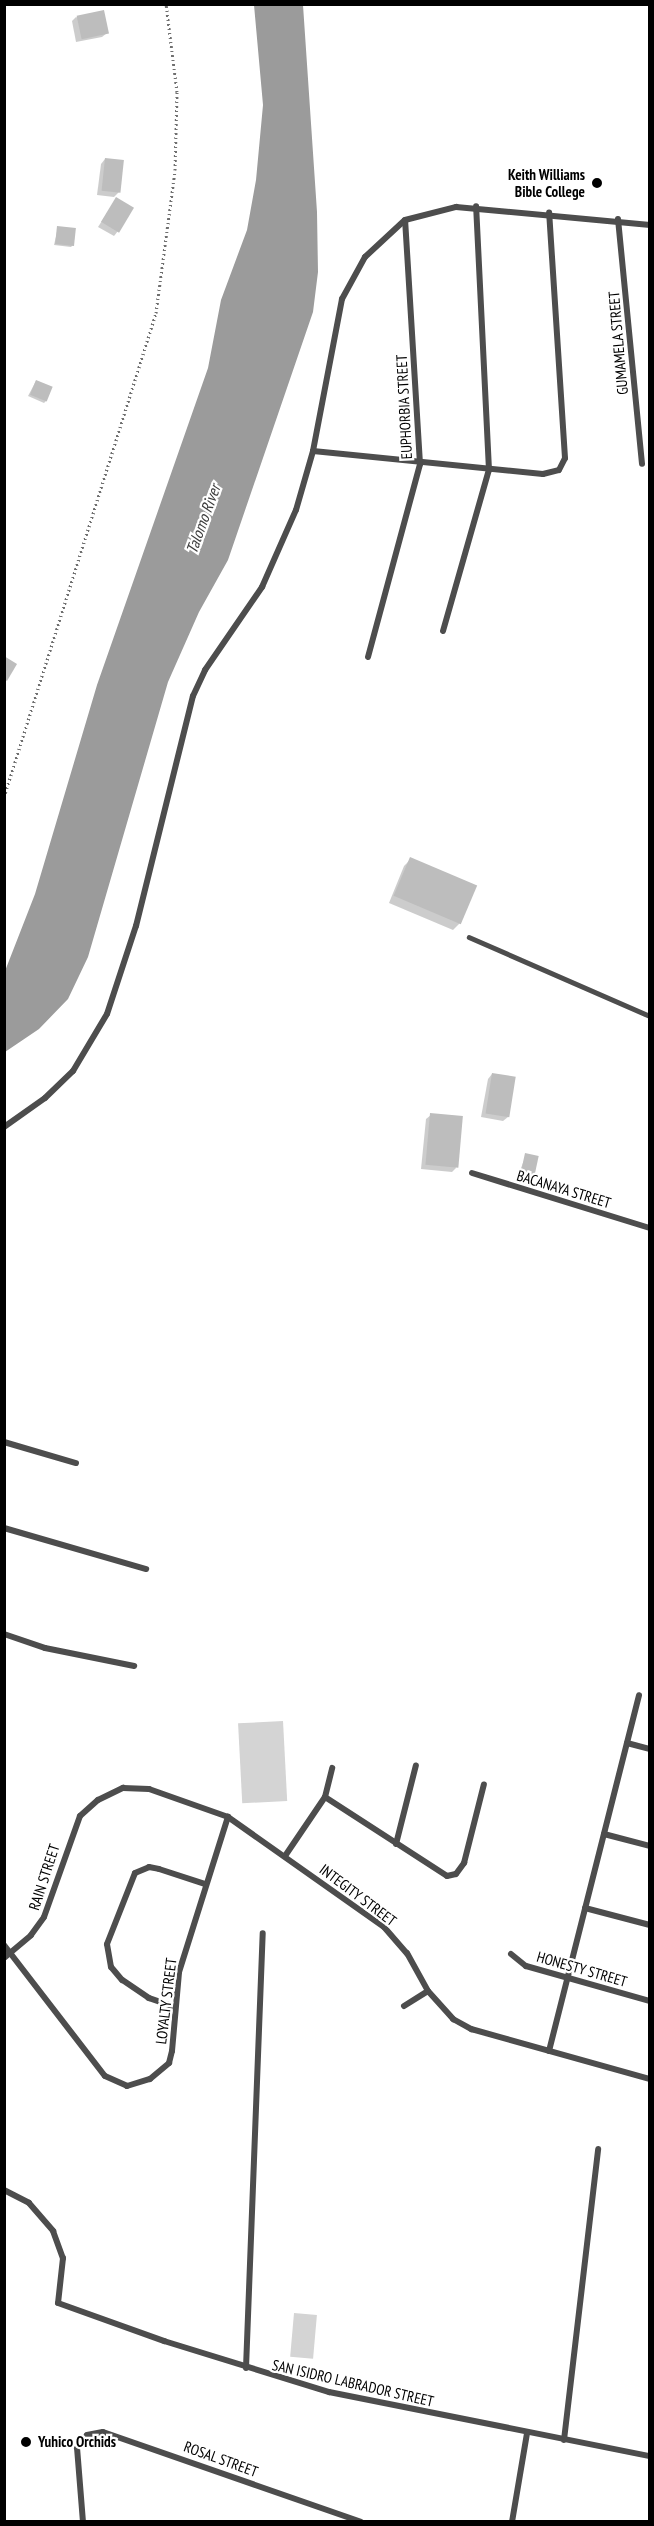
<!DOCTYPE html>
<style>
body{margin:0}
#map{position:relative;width:654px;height:2526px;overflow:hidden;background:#fff;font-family:"PT Sans Narrow",sans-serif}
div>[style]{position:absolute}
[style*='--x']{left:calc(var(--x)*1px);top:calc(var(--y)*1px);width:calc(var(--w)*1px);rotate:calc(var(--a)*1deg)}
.green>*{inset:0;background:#d4d4d4;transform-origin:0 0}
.water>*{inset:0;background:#9b9b9b}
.shadow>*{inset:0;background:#0003}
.building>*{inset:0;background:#bdbdbd;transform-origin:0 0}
.path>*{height:3px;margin-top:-1.5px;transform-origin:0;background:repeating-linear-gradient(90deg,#6f6f6f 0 1.5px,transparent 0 4.5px)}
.service>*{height:4.5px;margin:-2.25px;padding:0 2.25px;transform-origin:2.25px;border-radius:2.25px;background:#4d4d4d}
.minor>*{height:6px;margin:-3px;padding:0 3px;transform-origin:3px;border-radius:3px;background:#4d4d4d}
.dots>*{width:16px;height:16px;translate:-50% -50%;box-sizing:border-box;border:3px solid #fff;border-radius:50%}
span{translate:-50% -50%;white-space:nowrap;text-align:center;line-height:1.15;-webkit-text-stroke:4.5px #fff;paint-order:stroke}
.poi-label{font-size:15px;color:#000;font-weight:700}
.right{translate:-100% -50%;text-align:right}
.left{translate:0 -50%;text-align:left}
.street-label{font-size:15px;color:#000}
.water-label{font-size:16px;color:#3c3c3c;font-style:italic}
.frame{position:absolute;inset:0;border:6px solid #000;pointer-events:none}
</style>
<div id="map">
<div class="green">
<i style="left:283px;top:1721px;width:80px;height:45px;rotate:87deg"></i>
<i style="left:294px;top:2313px;width:23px;height:44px;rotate:5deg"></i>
</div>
<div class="water">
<i style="clip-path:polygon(254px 5px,303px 5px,317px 212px,318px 272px,313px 312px,228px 560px,199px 612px,168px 682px,88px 957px,68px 999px,39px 1029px,5px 1052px,5px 971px,35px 894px,97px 685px,208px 368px,221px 300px,247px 230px,256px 180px,263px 105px)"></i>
</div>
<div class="shadow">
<i style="clip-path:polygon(76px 17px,107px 33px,102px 37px,76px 42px,72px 21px)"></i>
<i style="clip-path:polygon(105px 159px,119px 192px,114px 197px,97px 195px,101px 164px)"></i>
<i style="clip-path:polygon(116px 199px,118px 231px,114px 236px,98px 227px)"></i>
<i style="clip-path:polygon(58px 228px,73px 245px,71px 247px,54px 245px)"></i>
<i style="clip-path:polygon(36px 381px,46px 401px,44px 403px,28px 396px)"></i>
<i style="clip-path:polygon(411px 859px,475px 886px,460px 923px,453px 930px,389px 903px,404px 866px)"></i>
<i style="clip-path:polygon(492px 1074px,508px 1117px,503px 1121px,481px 1117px,488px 1079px)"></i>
<i style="clip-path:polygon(431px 1115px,456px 1168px,452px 1172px,421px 1169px,426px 1119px)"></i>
<i style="clip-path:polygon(526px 1155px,534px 1174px,529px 1179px,518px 1176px)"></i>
</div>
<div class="building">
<i style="left:104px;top:10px;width:24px;height:28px;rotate:78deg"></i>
<i style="left:105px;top:158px;width:19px;height:33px;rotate:6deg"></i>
<i style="left:116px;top:197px;width:21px;height:29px;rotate:31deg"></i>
<i style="left:57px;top:226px;width:19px;height:18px;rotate:6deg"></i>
<i style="left:36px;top:380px;width:18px;height:16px;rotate:22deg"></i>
<i style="clip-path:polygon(4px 656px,17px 664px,7px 681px,4px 679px)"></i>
<i style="left:410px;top:857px;width:73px;height:42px;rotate:23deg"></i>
<i style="left:492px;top:1073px;width:24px;height:41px;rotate:9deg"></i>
<i style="left:430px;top:1113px;width:33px;height:52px;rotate:5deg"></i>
<i style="left:525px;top:1153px;width:14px;height:19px;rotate:12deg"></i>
</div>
<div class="path">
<i style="--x:4;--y:797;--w:507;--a:-72.57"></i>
<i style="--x:156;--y:313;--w:144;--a:-82.4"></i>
<i style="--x:175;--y:170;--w:78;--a:-88.5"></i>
<i style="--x:177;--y:92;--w:89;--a:-97.1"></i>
</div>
<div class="service">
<i style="--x:469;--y:937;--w:197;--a:23.6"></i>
</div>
<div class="minor">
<i style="--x:618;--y:219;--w:246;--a:84.4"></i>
<i style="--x:313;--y:451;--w:231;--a:5.7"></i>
<i style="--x:543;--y:474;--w:16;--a:-14"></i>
<i style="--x:559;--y:470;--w:13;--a:-63"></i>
<i style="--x:565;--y:458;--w:246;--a:-93.7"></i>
<i style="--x:443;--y:631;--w:167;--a:-74.1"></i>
<i style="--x:489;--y:470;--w:264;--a:-92.8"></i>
<i style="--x:368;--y:657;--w:200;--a:-74.9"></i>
<i style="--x:420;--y:464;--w:244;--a:-93.5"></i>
<i style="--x:4;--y:1127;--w:50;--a:-35.3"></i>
<i style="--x:45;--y:1098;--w:39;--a:-44"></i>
<i style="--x:73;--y:1071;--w:66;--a:-59.2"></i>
<i style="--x:107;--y:1014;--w:93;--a:-71.8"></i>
<i style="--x:136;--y:926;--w:237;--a:-76.1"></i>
<i style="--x:193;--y:696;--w:29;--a:-65"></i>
<i style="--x:205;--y:670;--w:101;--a:-55.5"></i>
<i style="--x:262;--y:587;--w:84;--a:-66.2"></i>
<i style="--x:296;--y:510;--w:61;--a:-73.9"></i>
<i style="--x:313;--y:451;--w:155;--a:-79.2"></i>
<i style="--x:342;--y:299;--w:48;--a:-61.3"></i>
<i style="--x:365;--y:257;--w:54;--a:-42.8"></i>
<i style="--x:405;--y:220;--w:53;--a:-14.3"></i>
<i style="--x:456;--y:207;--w:195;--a:5.3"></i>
<i style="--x:472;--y:1173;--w:186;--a:17.2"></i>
<i style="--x:4;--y:1442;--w:75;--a:16.3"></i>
<i style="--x:4;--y:1528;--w:148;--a:16.1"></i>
<i style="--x:4;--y:1634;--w:43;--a:18.9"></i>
<i style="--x:45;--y:1648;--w:91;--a:11.4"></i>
<i style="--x:627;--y:1743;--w:24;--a:15"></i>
<i style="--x:325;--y:1797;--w:145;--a:32.9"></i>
<i style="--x:447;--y:1876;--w:9;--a:-13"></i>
<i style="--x:456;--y:1874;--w:14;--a:-54"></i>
<i style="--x:464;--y:1863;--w:81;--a:-75.8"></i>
<i style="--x:604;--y:1834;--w:48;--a:14.6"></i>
<i style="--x:396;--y:1844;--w:81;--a:-75.8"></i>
<i style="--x:285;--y:1856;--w:71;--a:-55.9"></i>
<i style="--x:325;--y:1797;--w:30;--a:-76"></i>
<i style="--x:585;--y:1908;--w:67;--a:14.7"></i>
<i style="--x:4;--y:1945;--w:165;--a:52.4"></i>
<i style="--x:105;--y:2076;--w:24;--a:24"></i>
<i style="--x:127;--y:2086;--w:24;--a:-17"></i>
<i style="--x:150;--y:2079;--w:25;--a:-40"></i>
<i style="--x:169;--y:2063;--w:12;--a:-76"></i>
<i style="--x:172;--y:2051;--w:79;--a:-84.9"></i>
<i style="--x:179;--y:1972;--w:163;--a:-72.5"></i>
<i style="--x:511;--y:1954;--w:19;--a:39"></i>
<i style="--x:526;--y:1966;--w:129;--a:15.8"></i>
<i style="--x:4;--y:1958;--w:35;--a:-40"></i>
<i style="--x:31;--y:1935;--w:22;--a:-54"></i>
<i style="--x:44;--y:1917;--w:107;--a:-70.4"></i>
<i style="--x:80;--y:1816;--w:24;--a:-42"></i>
<i style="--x:98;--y:1800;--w:28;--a:-26"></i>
<i style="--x:123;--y:1788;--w:26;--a:2"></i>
<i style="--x:149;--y:1789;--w:84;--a:19.5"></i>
<i style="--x:228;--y:1817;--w:191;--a:35.2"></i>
<i style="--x:384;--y:1927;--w:35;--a:49"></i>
<i style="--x:407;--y:1953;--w:43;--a:61.1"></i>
<i style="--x:428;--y:1991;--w:38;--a:48"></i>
<i style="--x:453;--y:2019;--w:21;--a:29"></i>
<i style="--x:471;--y:2029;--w:186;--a:15.6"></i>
<i style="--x:404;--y:2006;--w:28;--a:-32"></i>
<i style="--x:175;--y:2007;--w:28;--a:-161"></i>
<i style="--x:149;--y:1998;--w:32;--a:-146"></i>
<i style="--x:122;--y:1980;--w:17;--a:-130"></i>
<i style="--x:111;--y:1967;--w:23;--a:-100"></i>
<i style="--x:107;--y:1944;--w:76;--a:-68.5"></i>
<i style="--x:135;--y:1873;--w:15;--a:-23"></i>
<i style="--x:149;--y:1867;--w:10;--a:11"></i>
<i style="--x:159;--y:1869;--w:48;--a:18.1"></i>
<i style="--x:549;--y:2051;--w:367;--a:-75.8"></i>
<i style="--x:4;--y:2190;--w:28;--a:27"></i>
<i style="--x:29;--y:2203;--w:37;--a:49"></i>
<i style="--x:53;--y:2231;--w:29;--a:70"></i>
<i style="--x:63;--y:2258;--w:45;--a:96.3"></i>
<i style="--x:58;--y:2303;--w:113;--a:19.7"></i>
<i style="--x:164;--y:2341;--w:173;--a:17.2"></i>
<i style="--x:329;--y:2392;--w:327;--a:11.3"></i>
<i style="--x:246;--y:2368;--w:435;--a:-87.8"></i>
<i style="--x:564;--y:2440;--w:293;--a:-83.3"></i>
<i style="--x:83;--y:2522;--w:74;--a:-94.6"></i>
<i style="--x:77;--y:2448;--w:16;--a:-52"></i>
<i style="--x:87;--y:2435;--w:16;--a:-11"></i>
<i style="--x:103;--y:2432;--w:273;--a:19.2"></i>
<i style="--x:512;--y:2522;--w:90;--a:-80.4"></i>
</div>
<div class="dots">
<i style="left:597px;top:183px;background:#000"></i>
<i style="left:26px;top:2442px;background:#000"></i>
</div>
<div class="poi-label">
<span class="right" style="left:585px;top:183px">Keith Williams<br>Bible College</span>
<span class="left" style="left:38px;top:2442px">Yuhico Orchids</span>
</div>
<div class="street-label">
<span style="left:618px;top:343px;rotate:-95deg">GUMAMELA STREET</span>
<span style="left:404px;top:407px;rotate:-93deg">EUPHORBIA STREET</span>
<span style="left:564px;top:1189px;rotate:17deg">BACANAYA STREET</span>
<span style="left:44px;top:1877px;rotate:-72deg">RAIN STREET</span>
<span style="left:358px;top:1895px;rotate:37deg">INTEGITY STREET</span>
<span style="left:582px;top:1969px;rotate:16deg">HONESTY STREET</span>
<span style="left:166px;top:2001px;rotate:-83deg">LOYALTY STREET</span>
<span style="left:353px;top:2383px;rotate:13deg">SAN ISIDRO LABRADOR STREET</span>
<span style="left:221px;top:2459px;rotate:20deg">ROSAL STREET</span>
</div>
<div class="water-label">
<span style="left:203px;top:519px;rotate:-70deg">Talomo River</span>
</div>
<div class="frame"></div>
</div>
